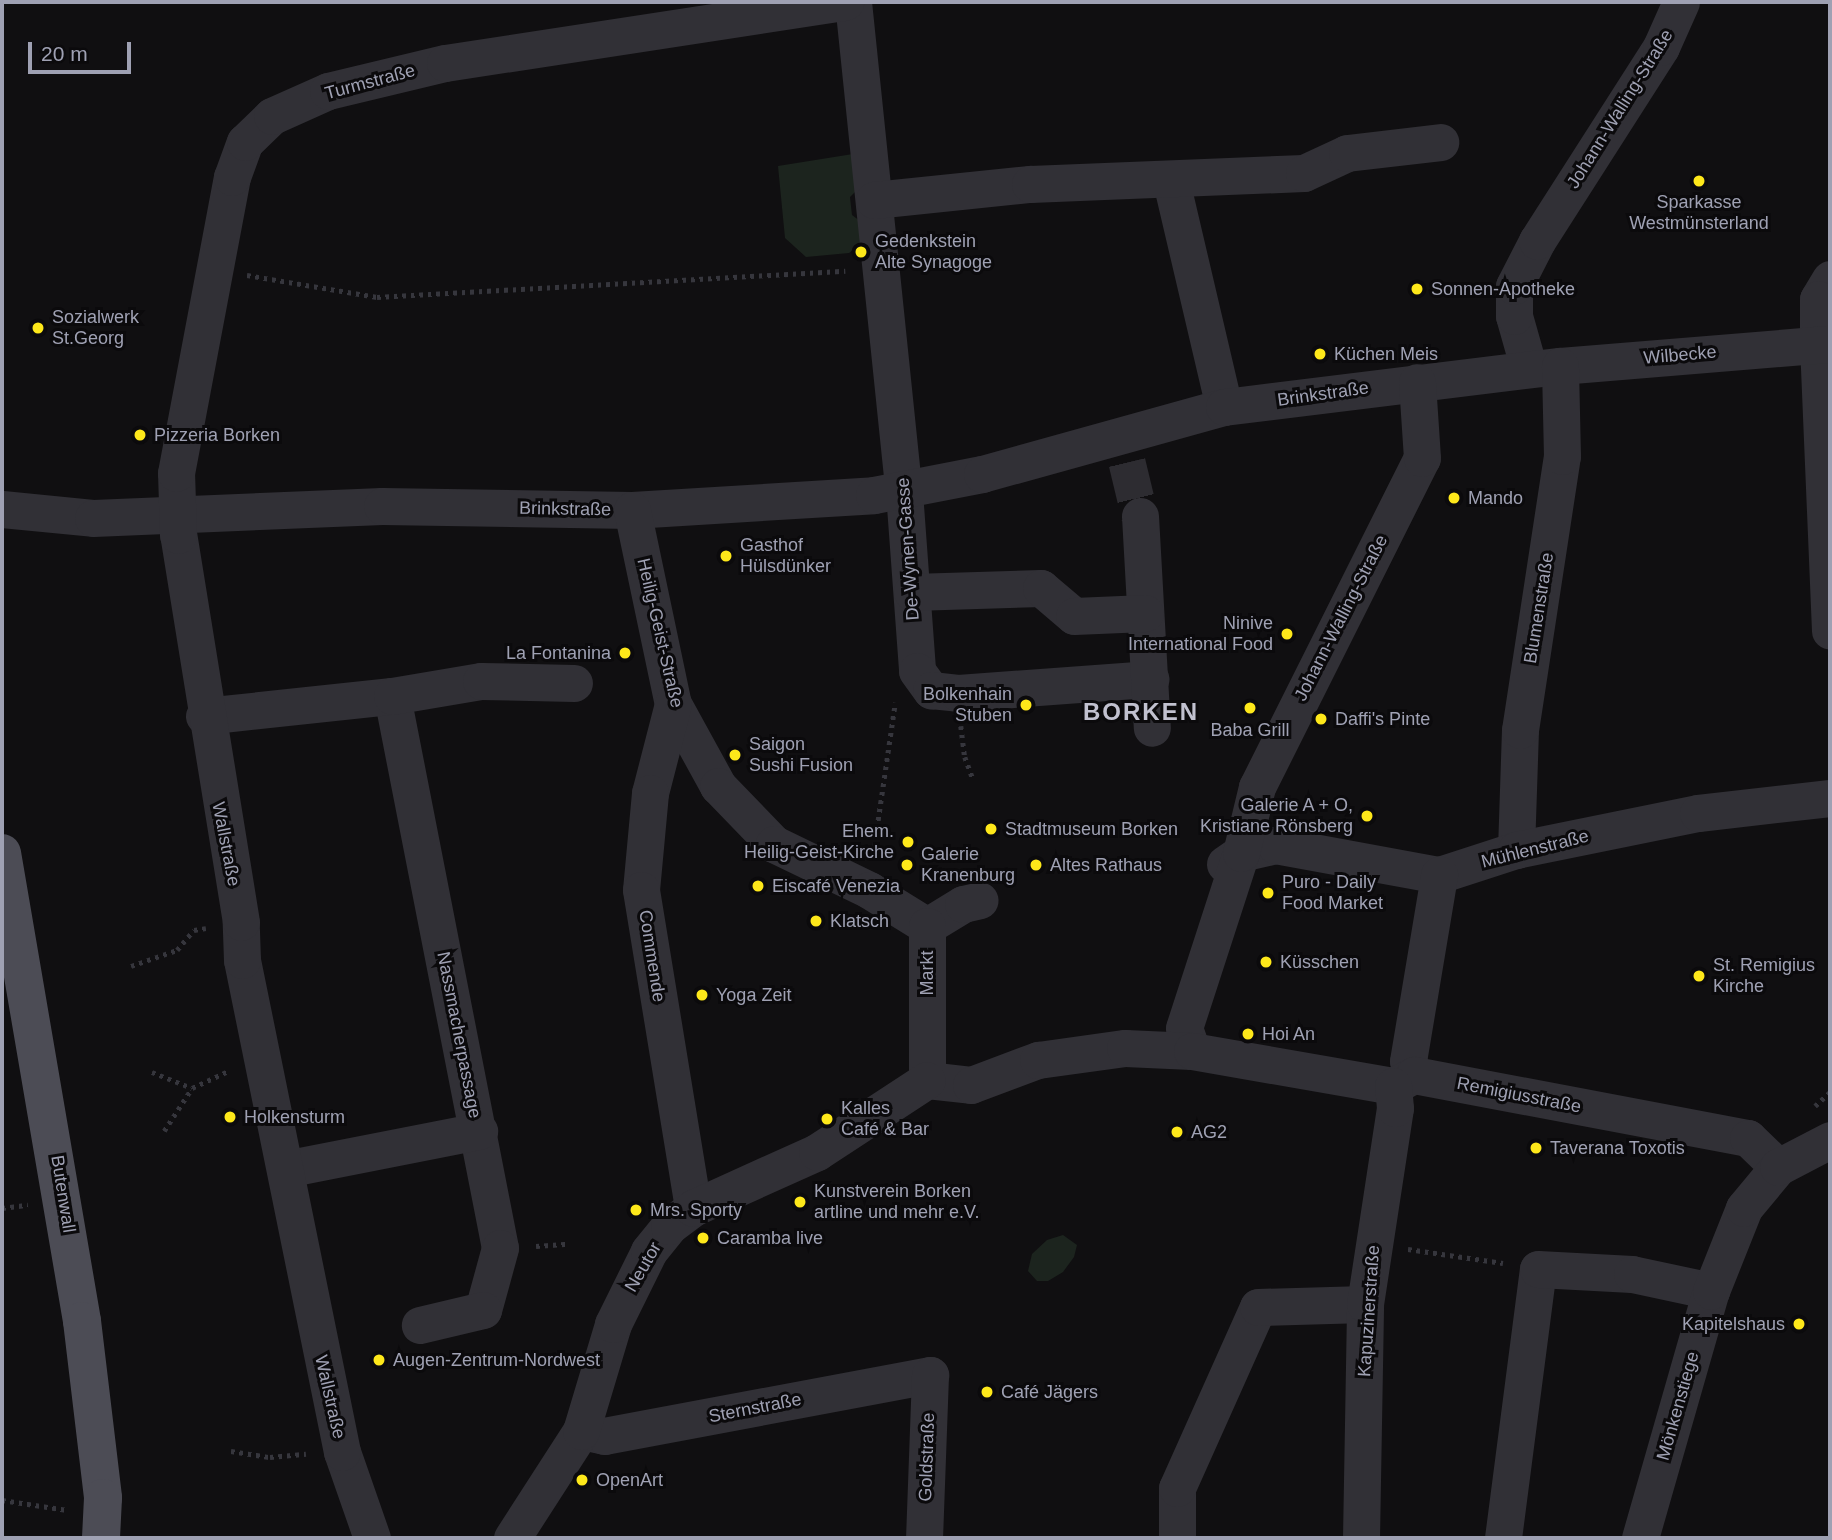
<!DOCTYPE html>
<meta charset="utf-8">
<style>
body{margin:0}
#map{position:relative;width:1832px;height:1540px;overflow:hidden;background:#100f11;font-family:Helvetica,sans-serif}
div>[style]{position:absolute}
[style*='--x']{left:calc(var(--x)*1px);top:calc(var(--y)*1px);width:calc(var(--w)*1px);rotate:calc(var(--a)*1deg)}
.green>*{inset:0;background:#1c241e}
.minor-tunnel>*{height:37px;margin-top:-18.5px;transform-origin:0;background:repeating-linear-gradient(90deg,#2d2c31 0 37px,transparent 0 55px)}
.path>*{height:4.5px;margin-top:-2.25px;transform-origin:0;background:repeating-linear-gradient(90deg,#36363d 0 3.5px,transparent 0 8.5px)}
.minor>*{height:37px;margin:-18.5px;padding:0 18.5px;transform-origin:18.5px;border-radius:18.5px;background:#313036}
.major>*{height:38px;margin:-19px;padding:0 19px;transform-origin:19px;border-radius:19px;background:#4c4c55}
.dots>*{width:19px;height:19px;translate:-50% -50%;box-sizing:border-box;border:4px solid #0b0a0c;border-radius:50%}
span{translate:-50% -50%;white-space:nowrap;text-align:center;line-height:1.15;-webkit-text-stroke:6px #0b0a0c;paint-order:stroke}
.street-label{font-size:18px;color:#9fa1b3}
.poi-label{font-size:18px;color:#9fa1b3}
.left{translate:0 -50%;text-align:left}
.right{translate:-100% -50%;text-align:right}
.district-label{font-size:24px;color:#c1c1cf;font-weight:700;letter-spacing:2px}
.frame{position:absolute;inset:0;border:4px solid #9fa1b3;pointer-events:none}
.scale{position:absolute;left:28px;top:42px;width:103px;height:32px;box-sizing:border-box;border:4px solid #9fa1b3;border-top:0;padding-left:9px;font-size:21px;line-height:24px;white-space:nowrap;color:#9fa1b3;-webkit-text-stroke:5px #0b0a0c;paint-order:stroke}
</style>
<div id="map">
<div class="green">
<i style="clip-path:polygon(853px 154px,857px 190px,850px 197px,852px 215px,860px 221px,862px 243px,849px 253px,806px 257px,785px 238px,778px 166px)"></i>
<i style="clip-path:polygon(1063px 1235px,1077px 1245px,1074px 1257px,1063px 1272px,1048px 1281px,1037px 1281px,1028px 1271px,1032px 1254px,1047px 1240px)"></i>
</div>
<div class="minor-tunnel">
<i style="--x:1127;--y:462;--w:56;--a:76.5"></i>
</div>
<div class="path">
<i style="--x:247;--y:275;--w:132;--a:9.6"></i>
<i style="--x:377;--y:297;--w:469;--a:-3.2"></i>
<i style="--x:961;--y:726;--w:31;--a:83"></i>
<i style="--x:965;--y:757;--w:23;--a:70"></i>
<i style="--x:873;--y:854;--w:153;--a:-81.7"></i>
<i style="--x:131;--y:966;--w:49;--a:-19.2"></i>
<i style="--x:177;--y:950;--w:26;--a:-50"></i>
<i style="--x:194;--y:930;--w:12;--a:-9"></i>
<i style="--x:152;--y:1072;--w:43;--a:21.8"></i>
<i style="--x:1815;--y:1106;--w:21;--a:-43"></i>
<i style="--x:164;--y:1131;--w:51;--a:-56.9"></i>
<i style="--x:192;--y:1088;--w:40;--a:-25"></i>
<i style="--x:2;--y:1208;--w:26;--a:-7"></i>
<i style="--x:536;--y:1246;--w:32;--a:-4"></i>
<i style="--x:1408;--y:1249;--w:96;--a:8.4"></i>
<i style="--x:231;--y:1451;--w:39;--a:9"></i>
<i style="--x:270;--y:1457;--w:36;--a:-5"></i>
<i style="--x:2;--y:1500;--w:66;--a:8.7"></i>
</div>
<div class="minor">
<i style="--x:853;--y:2;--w:493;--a:84.1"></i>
<i style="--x:904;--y:492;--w:179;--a:85.8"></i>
<i style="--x:917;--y:671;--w:24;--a:54"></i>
<i style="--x:931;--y:690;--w:27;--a:6"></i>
<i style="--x:958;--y:693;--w:193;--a:-4.2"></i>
<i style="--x:1171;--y:181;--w:232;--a:76.8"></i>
<i style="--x:874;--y:200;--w:157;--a:-5.9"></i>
<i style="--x:1030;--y:184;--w:274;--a:-2.3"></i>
<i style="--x:1304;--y:173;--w:47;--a:-24.9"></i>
<i style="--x:1347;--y:153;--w:94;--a:-6.7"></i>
<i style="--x:1830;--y:279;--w:23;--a:121"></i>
<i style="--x:1818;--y:299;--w:45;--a:90"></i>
<i style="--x:1818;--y:344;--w:287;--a:87.6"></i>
<i style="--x:1529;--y:369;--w:55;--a:-105.8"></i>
<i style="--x:1514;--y:316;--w:30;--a:-90"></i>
<i style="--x:1514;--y:286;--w:51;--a:-62.9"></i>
<i style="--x:1537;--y:241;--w:230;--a:-57.4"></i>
<i style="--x:1661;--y:47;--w:49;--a:-66"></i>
<i style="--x:2;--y:509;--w:91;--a:5.6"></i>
<i style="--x:93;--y:518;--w:289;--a:-2.4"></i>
<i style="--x:382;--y:506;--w:250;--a:0.9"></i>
<i style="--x:632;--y:510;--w:242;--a:-3.5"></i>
<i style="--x:874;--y:495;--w:110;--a:-11"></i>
<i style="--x:982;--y:474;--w:251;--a:-15.5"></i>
<i style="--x:1224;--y:407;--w:338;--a:-7"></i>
<i style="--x:1560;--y:366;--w:271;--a:-4.7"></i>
<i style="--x:632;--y:510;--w:198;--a:78.1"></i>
<i style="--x:673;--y:704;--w:94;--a:61.2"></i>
<i style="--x:718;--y:786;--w:81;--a:46"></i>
<i style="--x:774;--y:844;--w:106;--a:25.8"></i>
<i style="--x:869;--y:890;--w:68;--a:31.8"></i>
<i style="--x:1140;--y:516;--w:212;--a:86.8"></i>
<i style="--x:912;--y:592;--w:129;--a:-1.8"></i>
<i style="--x:1041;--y:588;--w:43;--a:40.3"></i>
<i style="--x:1074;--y:616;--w:71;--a:-2.4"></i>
<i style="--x:392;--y:696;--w:562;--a:78.93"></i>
<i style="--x:500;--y:1248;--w:64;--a:105.3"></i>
<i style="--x:483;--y:1310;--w:65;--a:166.6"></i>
<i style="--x:673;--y:704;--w:92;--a:104.5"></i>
<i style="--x:650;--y:793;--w:97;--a:95.3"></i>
<i style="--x:641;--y:890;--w:322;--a:80.7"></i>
<i style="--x:204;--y:716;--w:189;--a:-6.1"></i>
<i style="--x:392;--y:696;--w:90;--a:-9.6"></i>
<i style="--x:481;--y:681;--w:93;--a:1.2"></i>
<i style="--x:1516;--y:850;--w:120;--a:-88.1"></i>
<i style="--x:1520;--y:730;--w:277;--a:-81.3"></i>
<i style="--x:1562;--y:456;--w:90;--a:-91.3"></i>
<i style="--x:1225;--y:864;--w:19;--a:-35"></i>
<i style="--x:1241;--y:853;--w:35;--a:-13"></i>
<i style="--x:1275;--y:845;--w:167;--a:10.4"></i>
<i style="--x:1439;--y:875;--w:81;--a:-18"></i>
<i style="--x:1516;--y:850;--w:186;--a:-11.5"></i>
<i style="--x:1698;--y:813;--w:133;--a:-6.5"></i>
<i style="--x:927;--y:926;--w:42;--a:-31.4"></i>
<i style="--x:963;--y:904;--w:17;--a:-13"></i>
<i style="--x:1192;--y:1051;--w:24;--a:-109"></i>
<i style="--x:1184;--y:1028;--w:184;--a:-72"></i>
<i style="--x:1241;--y:853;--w:68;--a:-76.4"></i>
<i style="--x:1257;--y:787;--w:368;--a:-63.4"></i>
<i style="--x:1422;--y:458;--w:76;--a:-93.8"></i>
<i style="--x:1414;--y:1075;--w:15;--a:-113"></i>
<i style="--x:1408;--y:1061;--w:189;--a:-80.5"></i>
<i style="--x:927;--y:1080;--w:44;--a:6.5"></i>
<i style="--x:971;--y:1085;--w:72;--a:-20.5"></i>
<i style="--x:1038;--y:1060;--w:88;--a:-7.9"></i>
<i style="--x:1125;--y:1048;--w:67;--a:2.6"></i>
<i style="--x:1192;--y:1051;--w:204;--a:9.9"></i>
<i style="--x:1393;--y:1086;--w:24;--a:-28"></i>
<i style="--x:1414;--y:1075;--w:340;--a:10.7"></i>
<i style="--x:1748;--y:1138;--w:42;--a:44"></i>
<i style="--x:927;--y:1080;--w:154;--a:-90"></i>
<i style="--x:285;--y:1169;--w:198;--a:-11.1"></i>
<i style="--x:581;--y:1431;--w:24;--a:12"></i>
<i style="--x:604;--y:1436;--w:332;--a:-10.6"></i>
<i style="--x:930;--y:1375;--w:163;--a:92.1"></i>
<i style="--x:372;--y:1538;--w:91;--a:-109.2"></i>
<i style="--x:342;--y:1452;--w:502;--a:-101.49"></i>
<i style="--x:242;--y:960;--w:38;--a:-92"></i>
<i style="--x:241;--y:922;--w:392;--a:-99.2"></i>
<i style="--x:178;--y:535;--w:62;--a:-91.8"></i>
<i style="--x:176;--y:473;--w:301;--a:-79.3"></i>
<i style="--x:232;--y:177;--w:37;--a:-70"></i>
<i style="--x:245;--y:142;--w:37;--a:-44"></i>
<i style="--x:272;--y:116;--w:61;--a:-24.1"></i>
<i style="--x:328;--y:91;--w:120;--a:-13.5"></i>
<i style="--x:445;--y:63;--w:405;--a:-8.7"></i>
<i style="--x:512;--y:1538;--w:127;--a:-57.2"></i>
<i style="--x:581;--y:1431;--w:112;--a:-73.3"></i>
<i style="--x:613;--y:1324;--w:81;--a:-63.7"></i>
<i style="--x:649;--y:1251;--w:32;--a:-51"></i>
<i style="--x:669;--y:1226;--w:30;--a:-37"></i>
<i style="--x:693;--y:1208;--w:136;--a:-24.3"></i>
<i style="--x:817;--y:1152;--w:131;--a:-33.2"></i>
<i style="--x:1177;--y:1538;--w:50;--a:-90"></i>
<i style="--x:1177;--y:1488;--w:198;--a:-65.9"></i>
<i style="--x:1258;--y:1307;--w:107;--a:-1.6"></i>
<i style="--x:1361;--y:1538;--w:234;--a:-89"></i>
<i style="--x:1365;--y:1304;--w:198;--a:-81.3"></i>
<i style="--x:1395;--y:1108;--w:22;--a:-95"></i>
<i style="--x:1503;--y:1538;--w:271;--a:-82.6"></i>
<i style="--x:1538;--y:1269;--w:94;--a:3"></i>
<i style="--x:1632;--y:1274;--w:81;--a:12.1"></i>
<i style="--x:1640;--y:1538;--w:257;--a:-74"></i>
<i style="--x:1711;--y:1291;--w:89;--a:-68.3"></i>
<i style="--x:1744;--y:1208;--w:53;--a:-50.3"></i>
<i style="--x:1778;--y:1167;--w:59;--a:-27.4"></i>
</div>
<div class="major">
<i style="--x:2;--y:853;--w:475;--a:80.3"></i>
<i style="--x:82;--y:1321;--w:178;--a:83.2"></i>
<i style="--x:103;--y:1498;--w:40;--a:92.9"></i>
</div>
<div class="dots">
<i style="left:1699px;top:181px;background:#fee81a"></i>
<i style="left:861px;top:252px;background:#fee81a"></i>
<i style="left:1417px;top:289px;background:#fee81a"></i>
<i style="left:38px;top:328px;background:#fee81a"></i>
<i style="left:1320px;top:354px;background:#fee81a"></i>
<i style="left:140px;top:435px;background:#fee81a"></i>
<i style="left:1454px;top:498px;background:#fee81a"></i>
<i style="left:726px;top:556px;background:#fee81a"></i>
<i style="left:1287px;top:634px;background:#fee81a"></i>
<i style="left:625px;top:653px;background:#fee81a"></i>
<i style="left:1026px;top:705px;background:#fee81a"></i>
<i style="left:1250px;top:708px;background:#fee81a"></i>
<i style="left:1321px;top:719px;background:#fee81a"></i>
<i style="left:735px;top:755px;background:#fee81a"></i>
<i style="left:1367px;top:816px;background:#fee81a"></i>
<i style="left:991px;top:829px;background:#fee81a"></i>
<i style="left:908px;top:842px;background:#fee81a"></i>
<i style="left:907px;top:865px;background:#fee81a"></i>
<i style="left:1036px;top:865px;background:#fee81a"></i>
<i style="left:758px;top:886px;background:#fee81a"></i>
<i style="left:1268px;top:893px;background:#fee81a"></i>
<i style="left:816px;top:921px;background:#fee81a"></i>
<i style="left:1266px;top:962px;background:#fee81a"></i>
<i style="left:1699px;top:976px;background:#fee81a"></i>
<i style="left:702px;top:995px;background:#fee81a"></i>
<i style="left:1248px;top:1034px;background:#fee81a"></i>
<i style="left:230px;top:1117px;background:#fee81a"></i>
<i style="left:827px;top:1119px;background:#fee81a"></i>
<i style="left:1177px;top:1132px;background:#fee81a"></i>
<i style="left:1536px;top:1148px;background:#fee81a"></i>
<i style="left:800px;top:1202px;background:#fee81a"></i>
<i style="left:636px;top:1210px;background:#fee81a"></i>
<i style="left:703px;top:1238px;background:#fee81a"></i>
<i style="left:1799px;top:1324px;background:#fee81a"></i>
<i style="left:379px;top:1360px;background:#fee81a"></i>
<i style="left:987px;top:1392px;background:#fee81a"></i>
<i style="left:582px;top:1480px;background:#fee81a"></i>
</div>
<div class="street-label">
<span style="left:370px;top:82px;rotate:-15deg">Turmstraße</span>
<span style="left:1620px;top:109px;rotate:-58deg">Johann-Walling-Straße</span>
<span style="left:1680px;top:355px;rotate:-5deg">Wilbecke</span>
<span style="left:1323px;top:394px;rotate:-8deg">Brinkstraße</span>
<span style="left:565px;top:509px;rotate:1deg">Brinkstraße</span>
<span style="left:908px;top:549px;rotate:-94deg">De-Wynen-Gasse</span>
<span style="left:1539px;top:608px;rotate:-81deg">Blumenstraße</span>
<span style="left:1341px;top:618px;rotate:-63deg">Johann-Walling-Straße</span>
<span style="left:660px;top:633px;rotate:77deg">Heilig-Geist-Straße</span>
<span style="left:226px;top:844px;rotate:79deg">Wallstraße</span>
<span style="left:1535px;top:849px;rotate:-14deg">Mühlenstraße</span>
<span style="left:652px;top:956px;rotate:81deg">Commende</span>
<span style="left:927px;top:973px;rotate:-90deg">Markt</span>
<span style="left:459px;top:1035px;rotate:79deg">Nassmacherpassage</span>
<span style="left:1519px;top:1095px;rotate:11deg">Remigiusstraße</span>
<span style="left:63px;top:1194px;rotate:81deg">Butenwall</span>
<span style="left:643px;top:1267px;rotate:-60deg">Neutor</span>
<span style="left:1369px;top:1311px;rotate:-86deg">Kapuzinerstraße</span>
<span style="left:330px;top:1397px;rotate:77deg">Wallstraße</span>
<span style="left:1678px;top:1406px;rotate:-74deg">Mönkenstiege</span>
<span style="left:755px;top:1408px;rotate:-11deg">Sternstraße</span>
<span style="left:927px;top:1457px;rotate:-88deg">Goldstraße</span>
</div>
<div class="poi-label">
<span style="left:1699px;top:213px">Sparkasse<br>Westmünsterland</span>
<span class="left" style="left:875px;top:252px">Gedenkstein<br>Alte Synagoge</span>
<span class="left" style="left:1431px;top:289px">Sonnen-Apotheke</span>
<span class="left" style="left:52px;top:328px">Sozialwerk<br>St.Georg</span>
<span class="left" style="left:1334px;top:354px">Küchen Meis</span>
<span class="left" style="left:154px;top:435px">Pizzeria Borken</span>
<span class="left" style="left:1468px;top:498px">Mando</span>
<span class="left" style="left:740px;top:556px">Gasthof<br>Hülsdünker</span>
<span class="right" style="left:1273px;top:634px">Ninive<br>International Food</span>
<span class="right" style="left:611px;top:653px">La Fontanina</span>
<span class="right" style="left:1012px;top:705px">Bolkenhain<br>Stuben</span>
<span class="left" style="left:1335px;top:719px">Daffi's Pinte</span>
<span style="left:1250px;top:730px">Baba Grill</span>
<span class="left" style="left:749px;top:755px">Saigon<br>Sushi Fusion</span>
<span class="right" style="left:1353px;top:816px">Galerie A + O,<br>Kristiane Rönsberg</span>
<span class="left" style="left:1005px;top:829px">Stadtmuseum Borken</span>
<span class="right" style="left:894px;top:842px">Ehem.<br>Heilig-Geist-Kirche</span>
<span class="left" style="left:921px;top:865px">Galerie<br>Kranenburg</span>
<span class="left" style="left:1050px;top:865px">Altes Rathaus</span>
<span class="left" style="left:1282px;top:893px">Puro - Daily<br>Food Market</span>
<span class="left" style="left:772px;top:886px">Eiscafé Venezia</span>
<span class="left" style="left:830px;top:921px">Klatsch</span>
<span class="left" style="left:1280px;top:962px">Küsschen</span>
<span class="left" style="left:1713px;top:976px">St. Remigius<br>Kirche</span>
<span class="left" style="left:716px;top:995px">Yoga Zeit</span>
<span class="left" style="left:1262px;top:1034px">Hoi An</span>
<span class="left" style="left:841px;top:1119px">Kalles<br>Café &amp; Bar</span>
<span class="left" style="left:244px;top:1117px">Holkensturm</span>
<span class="left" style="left:1191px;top:1132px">AG2</span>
<span class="left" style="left:1550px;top:1148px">Taverana Toxotis</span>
<span class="left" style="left:814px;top:1202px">Kunstverein Borken<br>artline und mehr e.V.</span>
<span class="left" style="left:650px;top:1210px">Mrs. Sporty</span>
<span class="left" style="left:717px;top:1238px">Caramba live</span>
<span class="right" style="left:1785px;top:1324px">Kapitelshaus</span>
<span class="left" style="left:393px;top:1360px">Augen-Zentrum-Nordwest</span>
<span class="left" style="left:1001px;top:1392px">Café Jägers</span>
<span class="left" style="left:596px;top:1480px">OpenArt</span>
</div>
<div class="district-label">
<span style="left:1141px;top:712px">BORKEN</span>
</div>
<div class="frame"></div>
<div class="scale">20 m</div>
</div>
